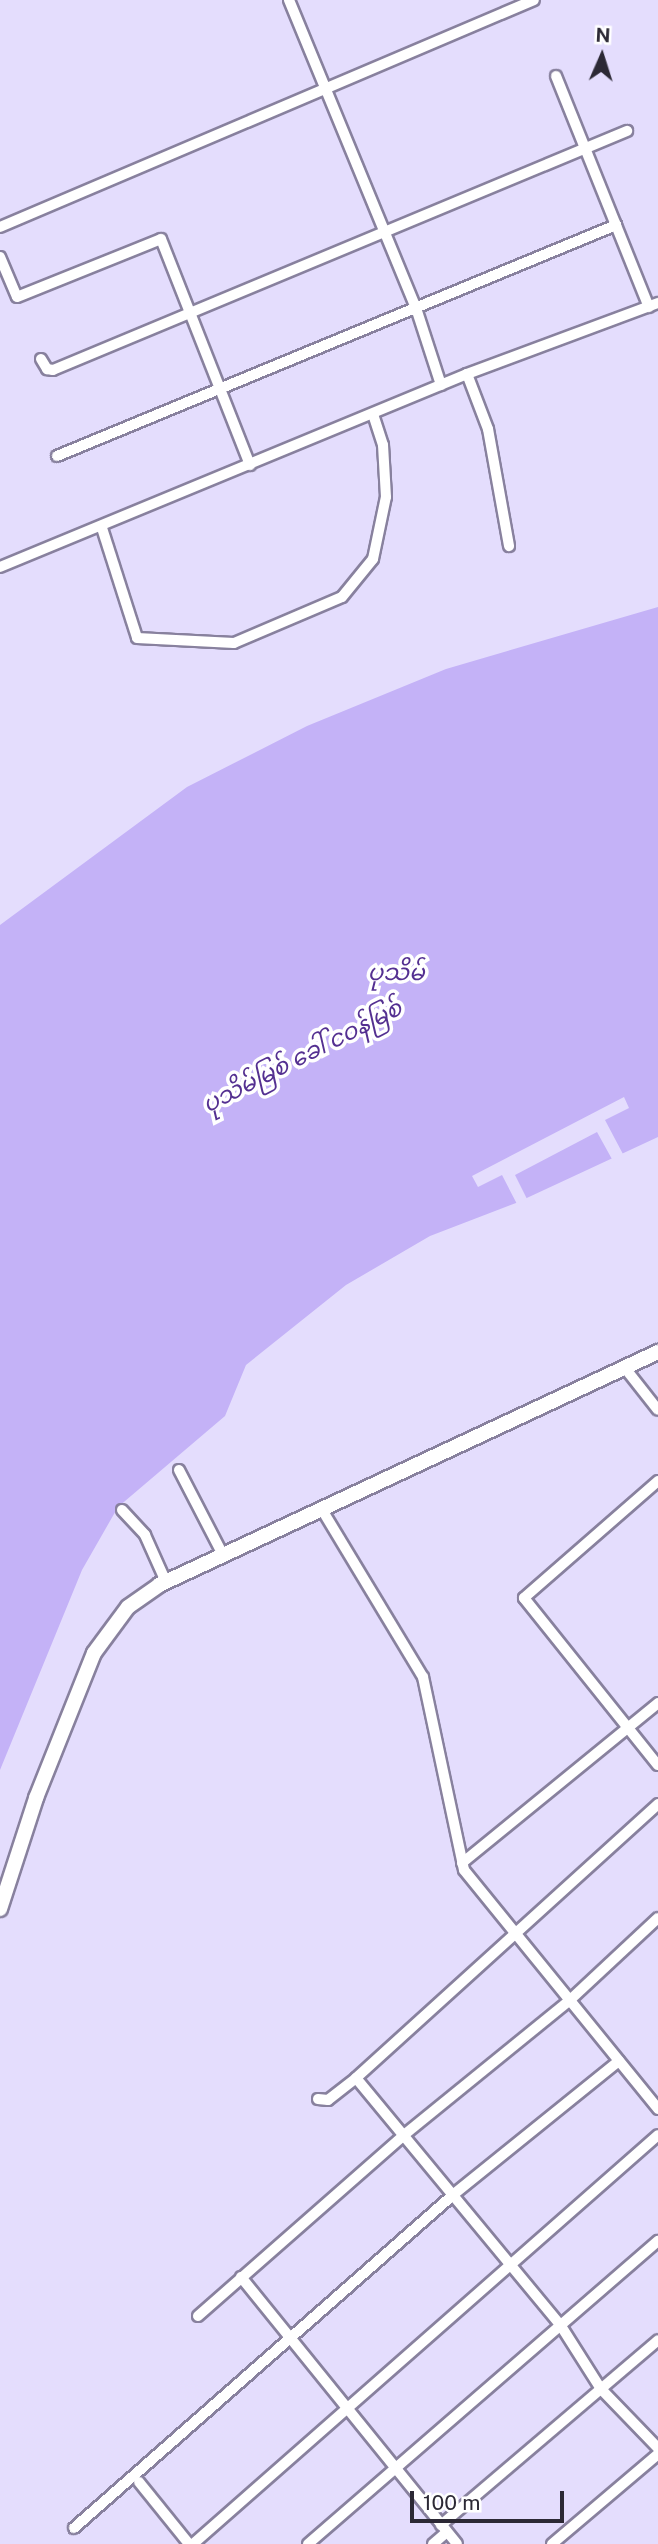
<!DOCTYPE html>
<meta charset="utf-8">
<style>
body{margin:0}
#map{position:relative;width:658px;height:2544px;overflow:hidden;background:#e4ddfd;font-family:"Public Sans","Noto Sans Myanmar",sans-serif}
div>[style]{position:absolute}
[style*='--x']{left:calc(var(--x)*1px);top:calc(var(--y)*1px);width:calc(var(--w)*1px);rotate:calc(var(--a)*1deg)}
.water>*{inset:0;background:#c4b2f7}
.pier>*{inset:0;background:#e4ddfd}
.roads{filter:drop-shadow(2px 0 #88819e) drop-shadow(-2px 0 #88819e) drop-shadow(0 2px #88819e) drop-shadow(0 -2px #88819e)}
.street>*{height:10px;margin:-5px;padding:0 5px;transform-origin:5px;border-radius:5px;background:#fff}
.secondary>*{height:14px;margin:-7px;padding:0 7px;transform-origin:7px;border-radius:7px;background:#fff}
span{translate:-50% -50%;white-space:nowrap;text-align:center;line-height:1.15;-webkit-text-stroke:7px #fff;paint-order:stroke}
.water-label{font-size:23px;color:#543091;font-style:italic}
.north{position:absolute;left:567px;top:21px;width:70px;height:70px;-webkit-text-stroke:5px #fff;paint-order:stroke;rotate:3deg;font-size:19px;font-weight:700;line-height:28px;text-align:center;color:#2c2935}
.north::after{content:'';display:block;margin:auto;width:24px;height:32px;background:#2c2935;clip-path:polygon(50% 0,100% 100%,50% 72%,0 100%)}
.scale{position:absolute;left:410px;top:2491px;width:154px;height:32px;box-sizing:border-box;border:4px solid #2c2935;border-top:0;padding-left:9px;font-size:21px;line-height:24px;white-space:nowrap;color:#2c2935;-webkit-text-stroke:5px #fff;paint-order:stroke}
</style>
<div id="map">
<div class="water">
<i style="clip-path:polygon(658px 607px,658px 1137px,516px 1203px,430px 1236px,346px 1285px,246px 1365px,225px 1416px,118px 1507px,82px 1570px,0 1770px,0 925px,187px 787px,307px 726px,446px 669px)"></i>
</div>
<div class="pier">
<i style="clip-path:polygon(624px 1097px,629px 1108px,605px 1120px,624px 1156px,613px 1161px,597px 1132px,515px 1175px,528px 1201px,518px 1206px,502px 1175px,478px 1187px,472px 1176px)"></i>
</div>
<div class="roads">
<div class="street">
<i style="--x:289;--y:0;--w:333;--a:67.6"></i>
<i style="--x:416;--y:308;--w:81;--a:72"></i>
<i style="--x:556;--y:76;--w:249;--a:68.1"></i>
<i style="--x:0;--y:227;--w:580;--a:-23.03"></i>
<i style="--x:0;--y:257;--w:43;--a:67"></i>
<i style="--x:17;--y:297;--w:155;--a:-21.9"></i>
<i style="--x:161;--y:239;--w:243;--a:68.5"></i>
<i style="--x:41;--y:359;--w:12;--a:59"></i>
<i style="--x:47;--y:369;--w:6;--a:9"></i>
<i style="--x:53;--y:370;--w:622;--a:-22.61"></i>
<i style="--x:467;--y:374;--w:59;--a:69.1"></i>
<i style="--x:488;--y:429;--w:119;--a:79.8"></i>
<i style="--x:57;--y:456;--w:605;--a:-22.45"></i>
<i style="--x:102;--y:528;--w:115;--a:72.3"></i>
<i style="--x:137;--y:638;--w:97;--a:3"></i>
<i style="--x:234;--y:643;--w:117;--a:-23.1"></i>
<i style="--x:342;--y:597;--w:49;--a:-50.8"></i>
<i style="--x:373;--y:559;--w:63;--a:-78.2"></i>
<i style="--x:386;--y:497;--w:52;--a:-93.3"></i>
<i style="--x:383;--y:445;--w:32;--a:-108"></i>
<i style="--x:0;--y:567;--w:505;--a:-22.45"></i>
<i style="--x:467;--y:374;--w:204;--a:-20.4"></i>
<i style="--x:625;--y:1368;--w:53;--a:51.8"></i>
<i style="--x:179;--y:1470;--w:96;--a:62.6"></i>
<i style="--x:658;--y:1481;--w:178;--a:138.9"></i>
<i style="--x:524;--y:1598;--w:214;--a:51.3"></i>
<i style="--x:321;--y:1508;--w:197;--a:58.9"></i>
<i style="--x:423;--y:1677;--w:197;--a:78"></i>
<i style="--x:464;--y:1870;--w:308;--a:50.9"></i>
<i style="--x:122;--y:1510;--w:34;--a:47"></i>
<i style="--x:145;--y:1535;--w:51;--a:65.9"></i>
<i style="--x:462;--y:1863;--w:253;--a:-39.2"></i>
<i style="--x:356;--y:2078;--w:408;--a:-42.2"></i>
<i style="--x:318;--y:2099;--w:10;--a:6"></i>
<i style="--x:328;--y:2100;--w:36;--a:-38"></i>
<i style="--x:356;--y:2078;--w:322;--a:50.4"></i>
<i style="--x:561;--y:2326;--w:75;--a:57.6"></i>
<i style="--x:601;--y:2389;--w:82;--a:46"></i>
<i style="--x:241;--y:2277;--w:343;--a:51"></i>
<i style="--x:198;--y:2316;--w:274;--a:-41.3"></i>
<i style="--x:404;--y:2135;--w:214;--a:-39.1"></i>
<i style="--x:570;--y:2000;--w:120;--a:-43"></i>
<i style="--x:139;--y:2482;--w:80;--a:51.1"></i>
<i style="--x:441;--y:2525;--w:285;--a:-40.4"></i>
<i style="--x:74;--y:2528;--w:506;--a:-41.31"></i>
<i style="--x:454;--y:2194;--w:212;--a:-38.9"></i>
<i style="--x:193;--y:2544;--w:619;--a:-41.33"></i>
<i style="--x:308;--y:2544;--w:463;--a:-40.9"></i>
<i style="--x:433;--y:2544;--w:18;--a:-41"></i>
<i style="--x:552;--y:2544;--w:139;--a:-40.3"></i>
</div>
<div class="secondary">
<i style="--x:0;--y:1909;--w:117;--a:-72"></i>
<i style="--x:36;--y:1798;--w:156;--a:-68.2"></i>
<i style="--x:94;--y:1653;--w:57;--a:-53.5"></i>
<i style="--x:128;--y:1607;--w:38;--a:-35"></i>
<i style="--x:159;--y:1585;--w:551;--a:-25.03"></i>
</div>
</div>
<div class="water-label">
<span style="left:396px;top:972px">ပုသိမ်</span>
<span style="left:302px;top:1056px;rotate:-27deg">ပုသိမ်မြစ် ခေါ် ငဝန်မြစ်</span>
</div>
<div class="north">N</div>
<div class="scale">100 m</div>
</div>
